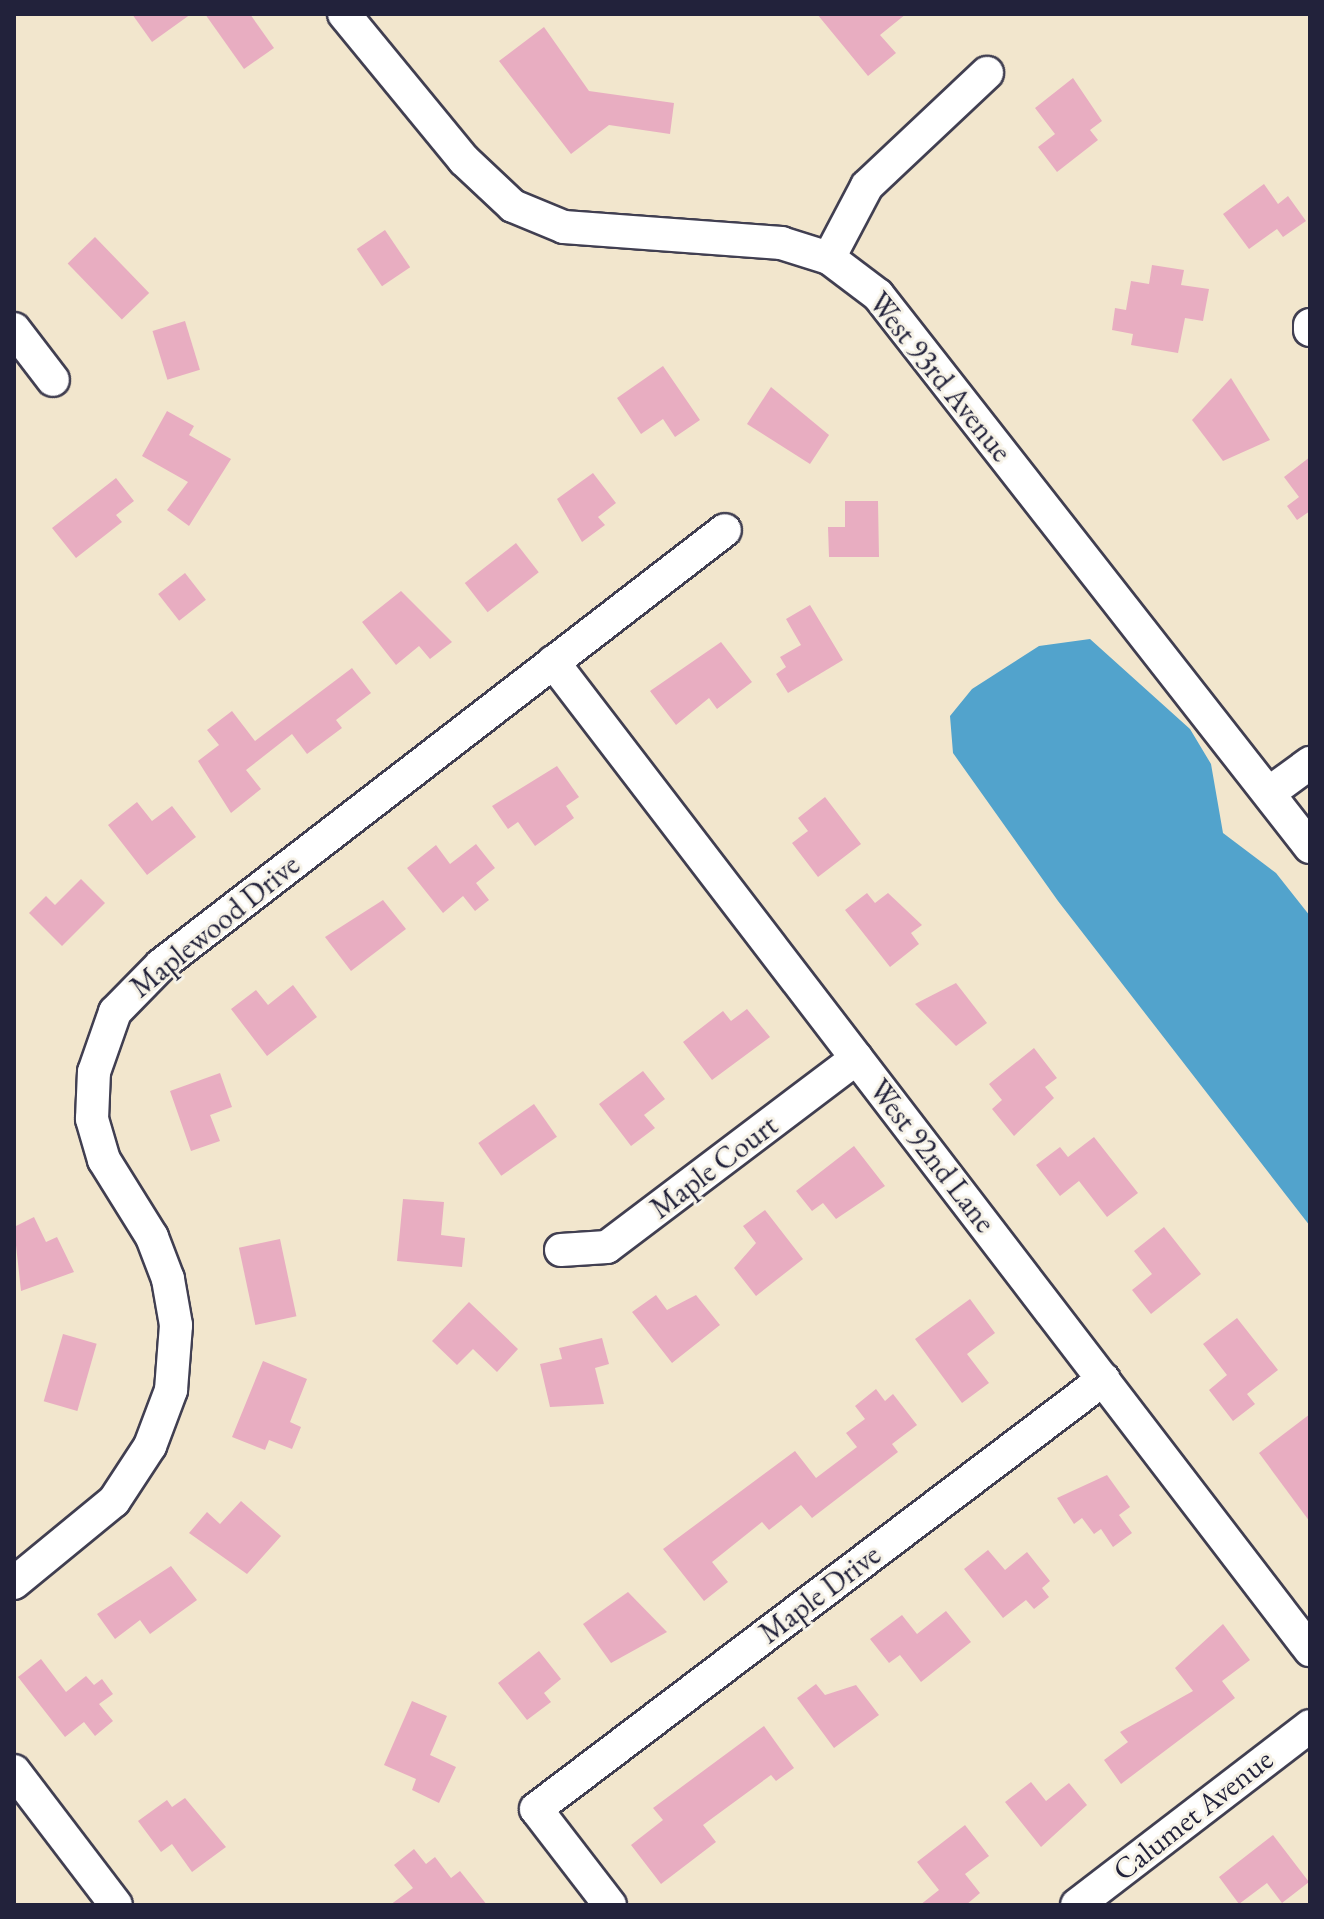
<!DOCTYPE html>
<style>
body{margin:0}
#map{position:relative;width:1324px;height:1919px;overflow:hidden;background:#f2e6cd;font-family:"EB Garamond",serif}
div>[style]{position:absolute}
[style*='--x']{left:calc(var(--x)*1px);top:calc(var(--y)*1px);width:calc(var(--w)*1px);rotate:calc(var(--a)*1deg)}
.water>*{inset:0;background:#52a3cc}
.building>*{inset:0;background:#e8adc1;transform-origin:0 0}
.roads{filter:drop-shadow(2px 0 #413f51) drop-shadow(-2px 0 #413f51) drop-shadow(0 2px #413f51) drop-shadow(0 -2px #413f51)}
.minor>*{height:32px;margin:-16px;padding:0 16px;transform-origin:16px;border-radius:16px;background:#fff}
span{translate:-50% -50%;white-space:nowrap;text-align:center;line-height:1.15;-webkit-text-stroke:6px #f7f3e8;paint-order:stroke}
.street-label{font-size:30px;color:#22223b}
.frame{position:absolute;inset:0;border:16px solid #22223b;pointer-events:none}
</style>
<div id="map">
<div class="water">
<i style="clip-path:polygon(1090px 639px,1190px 729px,1211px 764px,1223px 833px,1276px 873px,1310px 916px,1310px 1226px,1058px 901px,953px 753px,950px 716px,972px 689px,1039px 646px)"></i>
</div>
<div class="building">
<i style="clip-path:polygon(132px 14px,191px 14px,152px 42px)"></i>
<i style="clip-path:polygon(205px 14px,250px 14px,274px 48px,244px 69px)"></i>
<i style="clip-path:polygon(817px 14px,906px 14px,880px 35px,896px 53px,868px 76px)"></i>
<i style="clip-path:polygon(544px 27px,589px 91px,674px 103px,670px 134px,609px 125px,571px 154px,499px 61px)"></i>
<i style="clip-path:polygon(1073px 78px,1102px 121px,1090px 130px,1098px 140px,1057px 172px,1038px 147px,1055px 134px,1035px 108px)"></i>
<i style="clip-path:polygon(1264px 184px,1278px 204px,1288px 196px,1306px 221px,1283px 237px,1277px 229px,1249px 249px,1223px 214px)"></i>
<i style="left:385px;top:230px;width:45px;height:34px;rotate:56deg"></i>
<i style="left:95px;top:237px;width:78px;height:38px;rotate:46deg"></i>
<i style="clip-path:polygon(1152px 265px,1184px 270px,1181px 285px,1209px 289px,1203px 321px,1185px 318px,1178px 353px,1131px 345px,1133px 334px,1112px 330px,1115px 308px,1126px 310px,1131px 281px,1149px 284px)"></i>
<i style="left:185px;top:321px;width:51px;height:34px;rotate:73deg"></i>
<i style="clip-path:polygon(663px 366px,700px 420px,675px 437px,663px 419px,641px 434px,617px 398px)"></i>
<i style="clip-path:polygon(1231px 378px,1270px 440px,1223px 461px,1192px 420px)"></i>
<i style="clip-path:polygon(771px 387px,829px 435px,810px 464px,747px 424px)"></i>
<i style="clip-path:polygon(167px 411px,194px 426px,189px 435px,231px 459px,189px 526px,167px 510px,188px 482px,142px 456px)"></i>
<i style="clip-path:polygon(1310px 457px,1310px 511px,1297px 520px,1287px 506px,1299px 497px,1284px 477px)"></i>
<i style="clip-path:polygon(593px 473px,616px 503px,598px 517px,605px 525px,582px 542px,557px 499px)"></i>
<i style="clip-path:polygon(116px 478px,134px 501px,116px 515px,122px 522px,76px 558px,52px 528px)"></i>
<i style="clip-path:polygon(845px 501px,878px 501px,879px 557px,829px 557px,828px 527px,845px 527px)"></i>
<i style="left:516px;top:543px;width:37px;height:65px;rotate:52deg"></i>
<i style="left:185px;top:573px;width:34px;height:34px;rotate:52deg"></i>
<i style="clip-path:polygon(401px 591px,452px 642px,430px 659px,419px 646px,396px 665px,362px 622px)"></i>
<i style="clip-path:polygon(810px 605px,843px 660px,788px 693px,776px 674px,786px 667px,780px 657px,801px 645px,786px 619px)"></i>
<i style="clip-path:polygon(721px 642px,752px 682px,717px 709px,709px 698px,676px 725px,650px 691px)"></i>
<i style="clip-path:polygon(352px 668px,371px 693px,336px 720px,342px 728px,307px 754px,292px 734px,246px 770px,261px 789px,231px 813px,198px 761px,219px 745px,207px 730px,232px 711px,255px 741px)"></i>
<i style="clip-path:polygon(557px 766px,579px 797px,566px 806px,574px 818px,535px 846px,518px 822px,508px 829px,492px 806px)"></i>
<i style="clip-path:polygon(825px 797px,861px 844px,818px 877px,792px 843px,808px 831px,798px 818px)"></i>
<i style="clip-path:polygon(137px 802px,152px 821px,172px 806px,196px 837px,147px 875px,108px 825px)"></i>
<i style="clip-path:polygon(476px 844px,495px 868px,476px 883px,489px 900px,475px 911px,463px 896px,443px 913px,407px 868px,436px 845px,450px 864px)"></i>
<i style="clip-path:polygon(81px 879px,105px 903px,62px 946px,29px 913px,46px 896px,55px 905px)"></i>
<i style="clip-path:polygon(867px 893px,875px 903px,888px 893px,922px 925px,911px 933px,919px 944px,890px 967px,845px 910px)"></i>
<i style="clip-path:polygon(383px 900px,406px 929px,351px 971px,325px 937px)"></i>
<i style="clip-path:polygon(956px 983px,987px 1023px,956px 1046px,915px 1004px)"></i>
<i style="clip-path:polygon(293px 985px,317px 1017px,267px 1056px,231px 1009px,256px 990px,268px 1005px)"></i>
<i style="clip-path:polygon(747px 1009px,770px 1037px,712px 1080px,683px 1042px,723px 1011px,731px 1021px)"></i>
<i style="clip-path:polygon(1034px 1048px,1057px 1078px,1045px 1087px,1054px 1098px,1014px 1136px,992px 1109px,1002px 1100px,989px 1084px)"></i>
<i style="clip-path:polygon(643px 1071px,665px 1099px,644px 1115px,655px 1128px,631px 1146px,599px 1104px)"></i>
<i style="clip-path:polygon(220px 1073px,232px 1107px,210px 1115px,220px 1141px,191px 1151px,170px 1091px)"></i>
<i style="left:534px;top:1104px;width:40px;height:68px;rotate:55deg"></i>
<i style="clip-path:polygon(1094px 1137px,1138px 1193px,1107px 1217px,1079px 1181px,1060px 1196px,1036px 1165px,1060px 1147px,1068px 1157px)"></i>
<i style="clip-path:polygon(854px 1146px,885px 1186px,836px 1219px,823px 1203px,812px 1211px,796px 1191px)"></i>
<i style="clip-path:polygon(403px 1199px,444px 1202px,441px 1235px,465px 1238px,462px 1267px,397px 1261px)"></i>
<i style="clip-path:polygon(765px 1210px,803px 1259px,756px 1296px,734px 1268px,756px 1243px,743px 1226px)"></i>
<i style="clip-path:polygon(34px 1217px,46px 1242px,57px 1237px,74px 1272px,21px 1291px,14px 1227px)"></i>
<i style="clip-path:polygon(1164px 1227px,1201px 1274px,1151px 1314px,1132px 1290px,1152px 1274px,1134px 1251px)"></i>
<i style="left:280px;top:1239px;width:79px;height:42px;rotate:78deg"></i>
<i style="clip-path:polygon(656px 1295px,667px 1310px,696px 1295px,720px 1325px,672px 1363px,632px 1312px)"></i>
<i style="clip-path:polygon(970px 1299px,995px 1333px,967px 1354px,989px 1383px,962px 1403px,915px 1339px)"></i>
<i style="clip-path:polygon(469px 1302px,518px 1349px,497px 1372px,473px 1349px,457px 1365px,432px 1341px)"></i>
<i style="clip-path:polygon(1237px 1318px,1278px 1370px,1247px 1394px,1255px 1404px,1233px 1421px,1209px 1390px,1227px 1375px,1203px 1344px)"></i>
<i style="left:63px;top:1334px;width:35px;height:70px;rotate:16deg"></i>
<i style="clip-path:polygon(602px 1338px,609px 1364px,595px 1368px,604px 1404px,550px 1407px,540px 1364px,562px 1359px,559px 1348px)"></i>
<i style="clip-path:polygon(263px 1361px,307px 1379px,290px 1422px,301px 1427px,292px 1449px,269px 1440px,265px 1450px,232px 1437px)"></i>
<i style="clip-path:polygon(876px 1389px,885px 1401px,893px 1394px,917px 1425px,892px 1444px,898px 1452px,812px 1518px,801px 1505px,769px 1530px,762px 1522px,712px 1562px,728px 1582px,704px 1601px,663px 1549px,795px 1451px,816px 1478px,857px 1447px,846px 1433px,865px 1419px,855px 1406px)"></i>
<i style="clip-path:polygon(1310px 1414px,1310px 1522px,1259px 1453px)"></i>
<i style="clip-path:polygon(1107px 1475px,1130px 1507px,1119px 1515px,1132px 1533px,1113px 1547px,1101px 1529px,1094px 1534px,1082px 1518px,1074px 1524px,1057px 1498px)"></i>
<i style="clip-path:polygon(241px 1501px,281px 1536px,247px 1574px,189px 1533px,207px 1512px,220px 1524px)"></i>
<i style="clip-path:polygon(988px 1550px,1005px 1570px,1027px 1552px,1050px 1581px,1042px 1588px,1049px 1597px,1034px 1609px,1026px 1600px,1003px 1618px,964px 1569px)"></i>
<i style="clip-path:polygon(171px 1566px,197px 1600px,150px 1634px,140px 1620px,115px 1639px,97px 1614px)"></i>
<i style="clip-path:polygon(628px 1592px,667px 1632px,611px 1663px,583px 1624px)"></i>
<i style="clip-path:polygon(946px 1611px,971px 1642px,921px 1682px,900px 1655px,889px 1663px,870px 1639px,902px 1615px,917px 1634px)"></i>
<i style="clip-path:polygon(1223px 1624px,1250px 1660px,1222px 1681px,1235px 1698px,1121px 1784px,1104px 1760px,1128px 1742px,1120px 1732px,1193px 1691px,1175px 1668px)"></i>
<i style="clip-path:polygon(539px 1651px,561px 1679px,544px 1693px,551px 1702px,527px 1720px,498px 1683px)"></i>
<i style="clip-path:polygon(41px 1659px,66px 1692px,86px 1676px,94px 1685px,102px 1679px,113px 1694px,99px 1704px,113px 1721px,95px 1736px,84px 1722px,65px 1737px,18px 1677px)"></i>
<i style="clip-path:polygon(816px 1684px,825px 1695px,856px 1685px,879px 1715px,834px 1748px,797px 1698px)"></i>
<i style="clip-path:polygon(412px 1701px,447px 1716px,430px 1755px,456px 1767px,439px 1803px,412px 1790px,416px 1779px,384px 1765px)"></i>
<i style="clip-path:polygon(764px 1726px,794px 1768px,776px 1781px,771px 1775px,703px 1825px,716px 1842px,661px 1884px,631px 1845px,663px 1820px,653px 1808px)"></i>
<i style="clip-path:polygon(1031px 1782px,1046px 1801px,1069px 1783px,1087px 1805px,1041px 1847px,1005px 1802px)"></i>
<i style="clip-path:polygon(185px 1798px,226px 1847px,192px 1872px,172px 1844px,161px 1852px,138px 1821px,167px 1800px,172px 1807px)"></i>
<i style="clip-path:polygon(965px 1825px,989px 1856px,965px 1874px,980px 1893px,966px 1905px,920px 1905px,939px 1890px,917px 1862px)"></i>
<i style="clip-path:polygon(1273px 1835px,1309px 1882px,1282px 1903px,1267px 1883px,1239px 1904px,1219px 1877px)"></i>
<i style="clip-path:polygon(414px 1849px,426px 1864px,435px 1857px,451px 1878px,460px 1871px,487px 1905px,390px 1905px,413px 1888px,394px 1865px)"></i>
</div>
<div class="roads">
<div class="minor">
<i style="--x:344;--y:14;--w:189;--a:50.6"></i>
<i style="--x:464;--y:160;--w:67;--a:43.2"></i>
<i style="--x:513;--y:206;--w:55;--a:22.4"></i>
<i style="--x:564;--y:227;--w:218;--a:4.2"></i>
<i style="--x:781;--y:243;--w:50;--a:17.4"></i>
<i style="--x:829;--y:258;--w:61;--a:37.1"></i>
<i style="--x:878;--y:295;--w:701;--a:51.95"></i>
<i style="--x:829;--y:258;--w:81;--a:-62.2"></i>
<i style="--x:867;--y:186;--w:165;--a:-43.3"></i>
<i style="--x:1310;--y:325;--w:5;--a:90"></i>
<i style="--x:14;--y:329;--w:64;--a:52.6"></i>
<i style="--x:553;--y:662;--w:1245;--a:52.54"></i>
<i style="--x:1269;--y:793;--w:51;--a:-36.2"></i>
<i style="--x:561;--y:1250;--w:46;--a:-3.7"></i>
<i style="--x:607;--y:1247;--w:313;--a:-37.1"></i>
<i style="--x:14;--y:1583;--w:129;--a:-39.4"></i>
<i style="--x:114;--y:1501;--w:66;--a:-56.8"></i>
<i style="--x:150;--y:1446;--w:60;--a:-69.4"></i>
<i style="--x:171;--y:1390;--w:65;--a:-85.6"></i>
<i style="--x:176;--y:1325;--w:47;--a:-99.9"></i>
<i style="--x:168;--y:1279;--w:45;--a:-110.9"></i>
<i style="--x:152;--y:1237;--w:91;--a:-121.9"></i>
<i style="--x:104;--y:1160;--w:43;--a:-106.3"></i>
<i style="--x:92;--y:1119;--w:47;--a:-87.6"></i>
<i style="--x:94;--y:1072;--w:64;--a:-70.7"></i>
<i style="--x:115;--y:1012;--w:66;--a:-45.6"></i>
<i style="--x:161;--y:965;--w:712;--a:-37.64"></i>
<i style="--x:14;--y:1771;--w:168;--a:52.7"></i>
<i style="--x:610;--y:1905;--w:121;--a:-127.6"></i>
<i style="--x:536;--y:1809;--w:712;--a:-37.13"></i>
<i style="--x:1077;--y:1905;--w:294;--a:-37.5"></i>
</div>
</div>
<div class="street-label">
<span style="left:940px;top:377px;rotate:51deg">West 93rd Avenue</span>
<span style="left:215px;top:926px;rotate:-39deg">Maplewood Drive</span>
<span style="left:932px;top:1156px;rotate:52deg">West 92nd Lane</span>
<span style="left:714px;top:1167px;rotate:-37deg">Maple Court</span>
<span style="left:820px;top:1594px;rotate:-37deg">Maple Drive</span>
<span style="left:1193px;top:1815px;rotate:-38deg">Calumet Avenue</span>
</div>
<div class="frame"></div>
</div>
